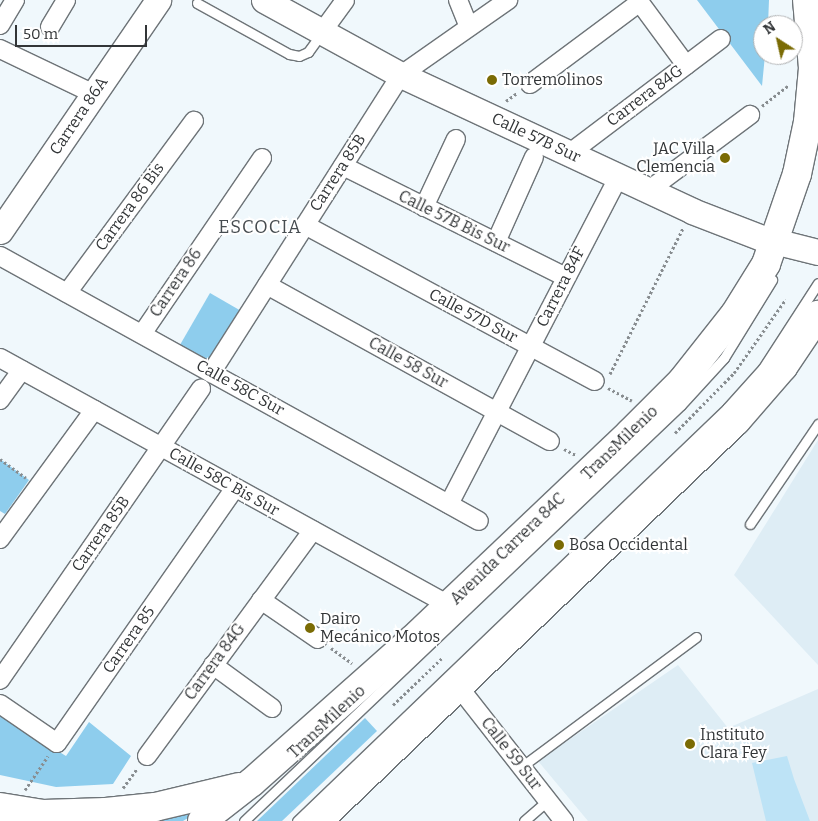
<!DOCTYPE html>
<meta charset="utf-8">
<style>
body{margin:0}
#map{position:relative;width:818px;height:821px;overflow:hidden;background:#f0f8fc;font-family:Bitter,serif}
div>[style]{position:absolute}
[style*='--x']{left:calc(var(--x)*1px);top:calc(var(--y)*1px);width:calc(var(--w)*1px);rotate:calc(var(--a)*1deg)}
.built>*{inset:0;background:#deedf5}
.green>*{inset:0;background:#8ecded;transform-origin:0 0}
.water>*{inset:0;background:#bde3f6}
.path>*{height:3px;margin-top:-1.5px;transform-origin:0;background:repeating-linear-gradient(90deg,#888d90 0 2.5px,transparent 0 5px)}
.roads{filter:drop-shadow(1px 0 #6e7478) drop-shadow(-1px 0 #6e7478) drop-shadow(0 1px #6e7478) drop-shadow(0 -1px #6e7478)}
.lane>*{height:9px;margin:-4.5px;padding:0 4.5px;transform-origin:4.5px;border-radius:4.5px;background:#fff}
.street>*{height:18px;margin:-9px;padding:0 9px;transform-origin:9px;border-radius:9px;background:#fff}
.secondary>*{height:25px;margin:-12.5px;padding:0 12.5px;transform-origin:12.5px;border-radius:12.5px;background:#fff}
.primary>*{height:28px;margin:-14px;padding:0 14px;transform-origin:14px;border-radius:14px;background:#fff}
.dots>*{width:14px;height:14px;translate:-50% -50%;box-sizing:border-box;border:2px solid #fff;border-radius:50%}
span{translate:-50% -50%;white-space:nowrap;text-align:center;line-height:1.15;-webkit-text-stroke:4px #fff;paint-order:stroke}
.poi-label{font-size:16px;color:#323537}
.left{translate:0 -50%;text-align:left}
.right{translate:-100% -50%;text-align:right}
.street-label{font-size:16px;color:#323537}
.neighbourhood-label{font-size:18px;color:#464c50;letter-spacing:1px}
.north{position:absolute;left:753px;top:15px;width:50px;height:50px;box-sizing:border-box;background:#fff;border:1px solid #adaeaf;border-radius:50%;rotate:325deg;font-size:14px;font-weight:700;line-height:20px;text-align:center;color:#323537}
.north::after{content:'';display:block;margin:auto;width:18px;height:22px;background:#7a6b04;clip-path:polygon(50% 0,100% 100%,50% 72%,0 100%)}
.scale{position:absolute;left:15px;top:25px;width:132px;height:22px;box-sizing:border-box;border:2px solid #323537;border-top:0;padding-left:6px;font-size:15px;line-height:18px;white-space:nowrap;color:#323537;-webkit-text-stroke:4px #fff;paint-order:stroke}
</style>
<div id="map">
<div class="built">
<i style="clip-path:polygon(818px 440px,818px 665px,734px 575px)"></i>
<i style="clip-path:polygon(678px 665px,728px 728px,818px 689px,818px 821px,588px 821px,538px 761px)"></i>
</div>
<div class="green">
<i style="clip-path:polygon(697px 0,769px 0,768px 25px,763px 25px,765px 55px,762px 86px)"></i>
<i style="left:210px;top:293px;width:34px;height:61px;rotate:30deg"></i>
<i style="clip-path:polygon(0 459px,29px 480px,5px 514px,0 511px)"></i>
<i style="clip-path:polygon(0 716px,66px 756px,89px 722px,131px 756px,113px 784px,56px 787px,0 775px)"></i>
<i style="clip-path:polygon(365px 718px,377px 731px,282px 821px,257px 821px)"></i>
<i style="clip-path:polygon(211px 804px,183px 821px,115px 821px)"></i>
</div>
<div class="water">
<i style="clip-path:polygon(787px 756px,794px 779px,810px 821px,766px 821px,752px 763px)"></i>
</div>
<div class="path">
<i style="--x:506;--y:101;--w:14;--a:-36"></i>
<i style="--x:762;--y:106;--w:34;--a:-38"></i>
<i style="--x:610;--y:374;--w:163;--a:-63.4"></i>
<i style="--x:608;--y:388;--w:27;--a:28"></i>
<i style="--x:675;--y:433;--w:84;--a:-45.5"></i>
<i style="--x:734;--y:373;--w:90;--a:-54.9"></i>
<i style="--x:564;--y:449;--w:13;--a:27"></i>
<i style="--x:0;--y:459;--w:32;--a:36"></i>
<i style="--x:331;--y:648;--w:26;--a:36"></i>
<i style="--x:393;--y:705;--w:69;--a:-43.8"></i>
<i style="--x:123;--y:788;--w:24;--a:-54"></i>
<i style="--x:25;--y:790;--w:41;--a:-55.9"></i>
</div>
<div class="roads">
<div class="lane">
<i style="--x:197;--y:3;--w:105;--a:29"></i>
<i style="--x:289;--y:54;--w:10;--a:11"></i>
<i style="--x:299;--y:56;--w:10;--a:-24"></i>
<i style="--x:308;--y:52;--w:22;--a:-54"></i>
<i style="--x:750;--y:524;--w:121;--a:-55.8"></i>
<i style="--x:521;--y:767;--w:218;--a:-36.6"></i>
<i style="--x:244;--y:821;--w:603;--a:-43.59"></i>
<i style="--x:681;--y:405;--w:64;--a:-47.5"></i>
<i style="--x:724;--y:358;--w:92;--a:-58.4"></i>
<i style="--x:297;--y:821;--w:596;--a:-43.84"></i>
<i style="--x:727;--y:408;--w:54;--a:-48"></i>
<i style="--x:763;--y:368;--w:101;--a:-57.1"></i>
<i style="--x:524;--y:821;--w:32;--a:-41"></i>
</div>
<div class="street">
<i style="--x:458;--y:0;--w:29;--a:68"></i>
<i style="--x:638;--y:0;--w:81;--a:53.6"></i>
<i style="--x:0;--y:25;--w:29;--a:-59"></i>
<i style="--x:50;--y:27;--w:31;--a:-59"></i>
<i style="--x:322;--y:32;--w:39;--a:-54"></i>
<i style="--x:0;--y:49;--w:104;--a:25.6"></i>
<i style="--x:530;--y:84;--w:137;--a:-36.7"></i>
<i style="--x:570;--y:153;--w:189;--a:-37.1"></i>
<i style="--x:343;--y:166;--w:249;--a:26.5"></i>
<i style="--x:649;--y:190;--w:126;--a:-36.6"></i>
<i style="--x:424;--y:207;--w:75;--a:-64.8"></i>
<i style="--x:305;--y:225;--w:329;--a:28.3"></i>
<i style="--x:496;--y:242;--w:93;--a:-65.9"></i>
<i style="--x:0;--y:256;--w:547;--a:28.95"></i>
<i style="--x:267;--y:285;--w:323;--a:28.9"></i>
<i style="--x:67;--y:293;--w:214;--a:-53.6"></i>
<i style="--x:142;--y:334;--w:213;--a:-55.7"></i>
<i style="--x:0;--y:358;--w:512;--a:28.82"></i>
<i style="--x:211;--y:373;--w:353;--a:-57.5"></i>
<i style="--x:401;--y:75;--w:131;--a:-35"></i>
<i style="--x:0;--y:400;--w:37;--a:-54"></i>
<i style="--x:449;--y:504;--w:369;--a:-62.6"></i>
<i style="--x:0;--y:539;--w:160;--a:-53.9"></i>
<i style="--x:261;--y:600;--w:69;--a:34.4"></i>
<i style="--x:213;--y:665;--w:73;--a:36.1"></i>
<i style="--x:0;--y:680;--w:354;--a:-55.4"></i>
<i style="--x:458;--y:686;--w:172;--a:51.9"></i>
<i style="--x:0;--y:704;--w:69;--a:34.4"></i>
<i style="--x:57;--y:743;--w:311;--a:-55.1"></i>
<i style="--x:147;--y:756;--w:280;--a:-53.7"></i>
</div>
<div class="secondary">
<i style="--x:264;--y:0;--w:156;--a:28.7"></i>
<i style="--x:401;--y:75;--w:321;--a:25"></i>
<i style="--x:692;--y:211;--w:75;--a:21.1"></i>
<i style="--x:762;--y:238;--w:58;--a:14"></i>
<i style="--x:0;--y:231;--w:280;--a:-55.6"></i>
</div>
<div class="primary">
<i style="--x:0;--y:807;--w:44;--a:9.2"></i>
<i style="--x:43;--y:814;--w:63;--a:-1.8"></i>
<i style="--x:106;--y:812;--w:49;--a:-5.8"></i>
<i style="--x:155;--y:807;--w:86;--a:-13.4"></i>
<i style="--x:202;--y:821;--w:63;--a:-38"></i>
<i style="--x:252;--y:782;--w:213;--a:-41.6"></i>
<i style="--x:411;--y:641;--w:302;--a:-43.5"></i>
<i style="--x:630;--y:433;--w:74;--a:-45"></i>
<i style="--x:682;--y:381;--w:85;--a:-51.7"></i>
<i style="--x:735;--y:314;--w:59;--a:-58.2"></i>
<i style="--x:766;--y:264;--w:95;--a:-71"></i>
<i style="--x:797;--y:174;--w:53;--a:-78.1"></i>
<i style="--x:808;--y:122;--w:54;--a:-84.7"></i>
<i style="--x:813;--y:68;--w:68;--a:-95"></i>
<i style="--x:318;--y:821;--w:579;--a:-43.74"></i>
<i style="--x:736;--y:421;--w:72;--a:-49"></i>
<i style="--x:783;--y:367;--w:63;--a:-56.1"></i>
</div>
</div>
<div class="dots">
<i style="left:492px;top:80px;background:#7a6b04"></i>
<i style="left:725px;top:158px;background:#7a6b04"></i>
<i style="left:559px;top:545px;background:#7a6b04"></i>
<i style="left:310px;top:628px;background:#7a6b04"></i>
<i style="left:690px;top:744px;background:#7a6b04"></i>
</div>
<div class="poi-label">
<span class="left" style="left:502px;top:80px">Torremolinos</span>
<span class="right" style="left:715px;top:158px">JAC Villa<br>Clemencia</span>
<span class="left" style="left:569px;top:545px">Bosa Occidental</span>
<span class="left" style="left:320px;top:628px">Dairo<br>Mecánico Motos</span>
<span class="left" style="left:700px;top:744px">Instituto<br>Clara Fey</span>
</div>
<div class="street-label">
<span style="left:645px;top:96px;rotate:-37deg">Carrera 84G</span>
<span style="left:79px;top:116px;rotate:-56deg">Carrera 86A</span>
<span style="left:536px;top:138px;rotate:25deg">Calle 57B Sur</span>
<span style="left:338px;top:173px;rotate:-57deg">Carrera 85B</span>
<span style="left:130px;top:207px;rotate:-54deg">Carrera 86 Bis</span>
<span style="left:454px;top:222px;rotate:26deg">Calle 57B Bis Sur</span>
<span style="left:176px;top:283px;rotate:-56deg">Carrera 86</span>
<span style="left:561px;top:287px;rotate:-63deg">Carrera 84F</span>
<span style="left:473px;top:316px;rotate:28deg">Calle 57D Sur</span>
<span style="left:408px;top:363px;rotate:29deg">Calle 58 Sur</span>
<span style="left:240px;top:388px;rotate:29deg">Calle 58C Sur</span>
<span style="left:620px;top:443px;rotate:-44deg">TransMilenio</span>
<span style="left:224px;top:482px;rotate:29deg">Calle 58C Bis Sur</span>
<span style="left:101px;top:534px;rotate:-55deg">Carrera 85B</span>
<span style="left:508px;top:549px;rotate:-44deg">Avenida Carrera 84C</span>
<span style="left:129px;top:640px;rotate:-55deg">Carrera 85</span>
<span style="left:215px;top:662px;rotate:-54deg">Carrera 84G</span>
<span style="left:327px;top:722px;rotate:-43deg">TransMilenio</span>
<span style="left:511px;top:754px;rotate:52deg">Calle 59 Sur</span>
</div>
<div class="neighbourhood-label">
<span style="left:260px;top:227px">ESCOCIA</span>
</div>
<div class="north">N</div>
<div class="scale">50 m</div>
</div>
